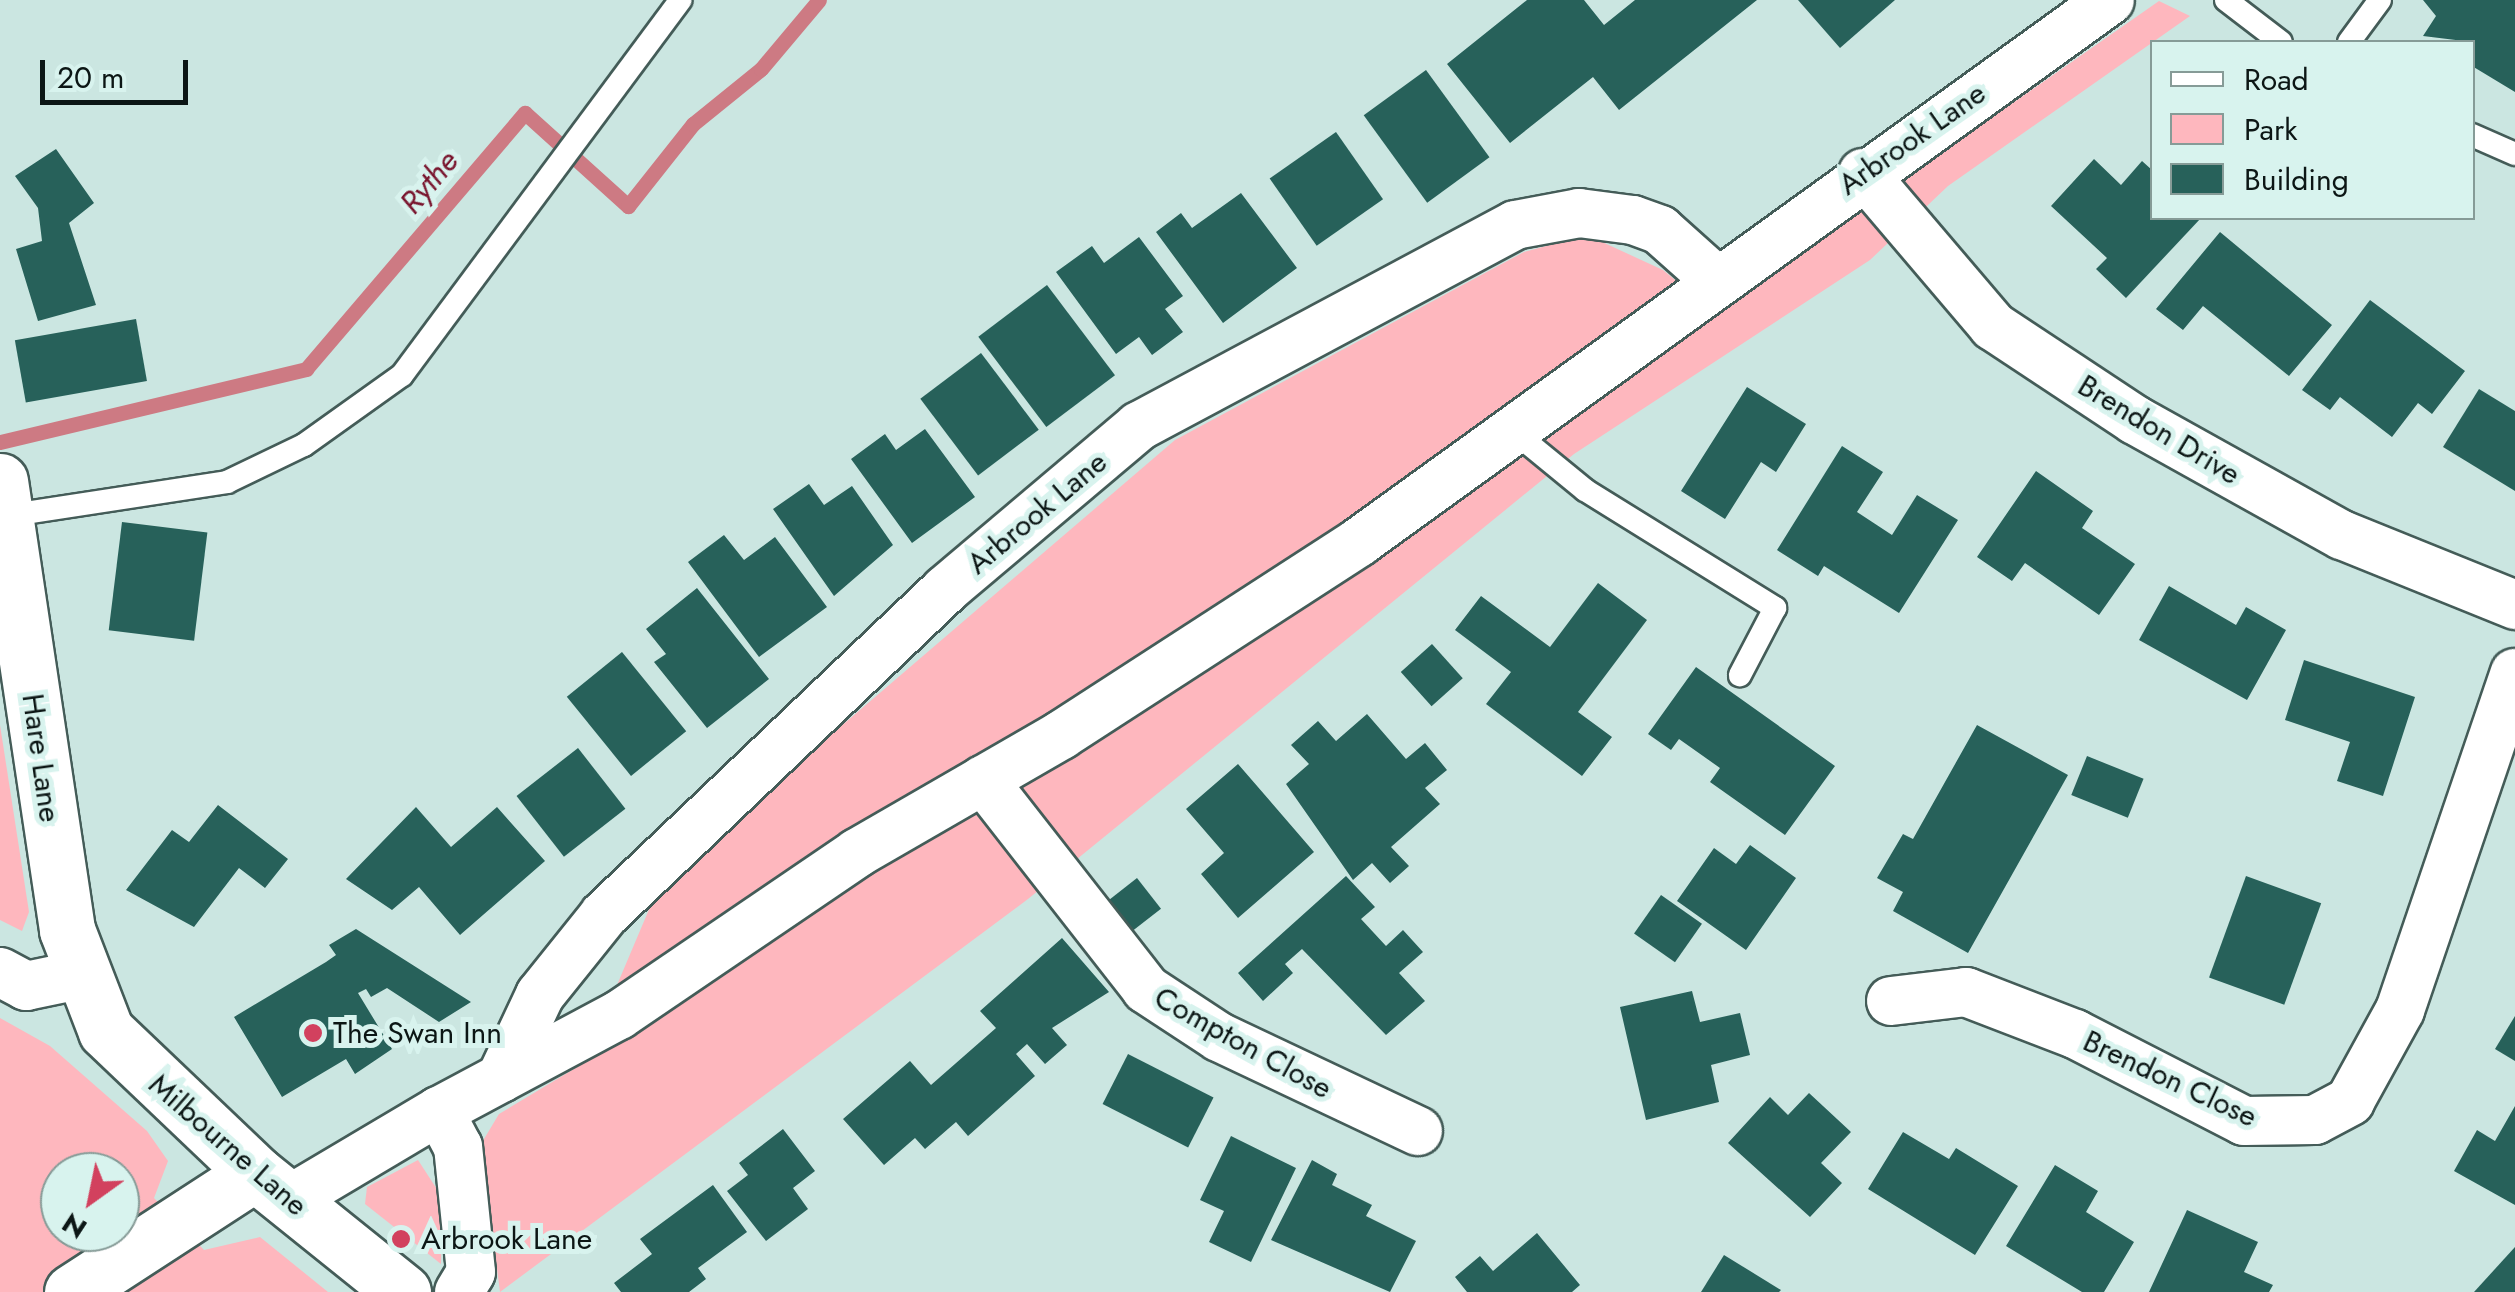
<!DOCTYPE html>
<style>
body{margin:0}
#map{position:relative;width:2515px;height:1292px;overflow:hidden;background:#cbe6e1;font-family:Jost,sans-serif}
div>[style]{position:absolute}
[style*='--x']{left:calc(var(--x)*1px);top:calc(var(--y)*1px);width:calc(var(--w)*1px);rotate:calc(var(--a)*1deg)}
.green>*{inset:0;background:#feb7be}
.stream>*{height:15px;margin:-7.5px;padding:0 7.5px;transform-origin:7.5px;border-radius:7.5px;background:#cd7a83}
.building>*{inset:0;background:#27615a;transform-origin:0 0}
.roads{filter:drop-shadow(2px 0 #445c58) drop-shadow(-2px 0 #445c58) drop-shadow(0 2px #445c58) drop-shadow(0 -2px #445c58)}
.service>*{height:22px;margin:-11px;padding:0 11px;transform-origin:11px;border-radius:11px;background:#fff}
.minor>*{height:48px;margin:-24px;padding:0 24px;transform-origin:24px;border-radius:24px;background:#fff}
.tertiary>*{height:55px;margin:-27.5px;padding:0 27.5px;transform-origin:27.5px;border-radius:27.5px;background:#fff}
.dots>*{width:28px;height:28px;translate:-50% -50%;box-sizing:border-box;border:5px solid #d8f3ee;border-radius:50%}
span{translate:-50% -50%;white-space:nowrap;text-align:center;line-height:1.15;-webkit-text-stroke:10px #d8f3ee;paint-order:stroke}
.street-label{font-size:30px;color:#0c1615}
.poi-label{font-size:30px;color:#0c1615}
.left{translate:0 -50%;text-align:left}
.water-label{font-size:32px;color:#79152e;font-style:italic}
.legend{position:absolute;left:2150px;top:40px;width:325px;height:180px;box-sizing:border-box;background:#d8f3ee;border:2px solid #869b97;margin:0;padding:12px 18px;list-style:none;font-size:30px;color:#0c1615}
.legend li{display:flex;align-items:center;gap:20px;height:50px}
.legend b{width:50px;border:2px solid #869b97}
.north{position:absolute;left:40px;top:1152px;width:100px;height:100px;box-sizing:border-box;background:#d8f3ee;border:2px solid #869b97;border-radius:50%;rotate:213deg;font-size:28px;font-weight:700;line-height:40px;text-align:center;color:#0c1615}
.north::after{content:'';display:block;margin:auto;width:35px;height:45px;background:#d2415e;clip-path:polygon(50% 0,100% 100%,50% 72%,0 100%)}
.scale{position:absolute;left:40px;top:60px;width:148px;height:45px;box-sizing:border-box;border:5px solid #0c1615;border-top:0;padding-left:12px;font-size:30px;line-height:35px;white-space:nowrap;color:#0c1615;-webkit-text-stroke:8px #d8f3ee;paint-order:stroke}
</style>
<div id="map">
<div class="green">
<i style="clip-path:polygon(2159px 1px,2190px 16px,1948px 186px,1870px 260px,1574px 454px,1028px 899px,500px 1292px,481px 1144px,499px 1114px,584px 1063px,653px 900px,727px 824px,1175px 440px,1524px 252px,1587px 235px,1663px 270px,1714px 312px)"></i>
<i style="clip-path:polygon(0 725px,29px 912px,22px 931px,0 920px)"></i>
<i style="clip-path:polygon(evenodd,0 1018px,50px 1046px,147px 1131px,168px 1161px,154px 1198px,204px 1250px,260px 1237px,328px 1292px,0 1292px,0 1018px,60px 1172px,120px 1172px,120px 1232px,60px 1232px,60px 1172px)"></i>
<i style="clip-path:polygon(418px 1160px,442px 1197px,441px 1264px,365px 1204px,367px 1187px)"></i>
</div>
<div class="stream">
<i style="--x:0;--y:442;--w:315;--a:-13.4"></i>
<i style="--x:306;--y:369;--w:337;--a:-49.5"></i>
<i style="--x:525;--y:113;--w:139;--a:42.1"></i>
<i style="--x:628;--y:206;--w:105;--a:-51.6"></i>
<i style="--x:693;--y:124;--w:87;--a:-39"></i>
<i style="--x:761;--y:69;--w:90;--a:-50"></i>
</div>
<div class="building">
<i style="clip-path:polygon(1527px 0,1584px 0,1604px 25px,1635px 0,1757px 0,1619px 110px,1593px 77px,1510px 143px,1447px 64px)"></i>
<i style="clip-path:polygon(1798px 0,1895px 0,1840px 48px)"></i>
<i style="clip-path:polygon(2423px 0,2515px 0,2515px 92px,2472px 66px,2472px 42px,2423px 36px,2436px 16px)"></i>
<i style="left:1426px;top:70px;width:108px;height:77px;rotate:54deg"></i>
<i style="left:1336px;top:132px;width:82px;height:81px;rotate:55deg"></i>
<i style="clip-path:polygon(56px 149px,94px 203px,69px 223px,96px 305px,38px 321px,16px 249px,42px 241px,38px 208px,15px 176px)"></i>
<i style="clip-path:polygon(2094px 159px,2121px 185px,2142px 161px,2152px 170px,2152px 218px,2201px 218px,2126px 298px,2096px 269px,2107px 258px,2051px 206px)"></i>
<i style="clip-path:polygon(1241px 193px,1297px 268px,1223px 323px,1156px 232px,1181px 213px,1192px 228px)"></i>
<i style="clip-path:polygon(2220px 232px,2332px 325px,2289px 376px,2203px 306px,2183px 330px,2156px 309px)"></i>
<i style="clip-path:polygon(1139px 237px,1183px 296px,1165px 309px,1183px 332px,1152px 355px,1139px 337px,1116px 354px,1056px 272px,1092px 246px,1104px 263px)"></i>
<i style="left:1047px;top:285px;width:113px;height:86px;rotate:53deg"></i>
<i style="clip-path:polygon(2370px 300px,2465px 371px,2432px 414px,2418px 403px,2392px 437px,2340px 397px,2330px 410px,2302px 390px)"></i>
<i style="left:136px;top:319px;width:63px;height:123px;rotate:80deg"></i>
<i style="left:981px;top:353px;width:96px;height:76px;rotate:53deg"></i>
<i style="clip-path:polygon(1747px 387px,1806px 424px,1776px 472px,1761px 462px,1725px 519px,1681px 491px)"></i>
<i style="clip-path:polygon(2479px 389px,2515px 411px,2515px 491px,2443px 447px)"></i>
<i style="clip-path:polygon(925px 429px,975px 497px,912px 543px,851px 459px,885px 434px,896px 450px)"></i>
<i style="clip-path:polygon(1842px 446px,1883px 472px,1857px 512px,1892px 535px,1917px 495px,1958px 520px,1899px 613px,1824px 566px,1818px 576px,1777px 550px)"></i>
<i style="clip-path:polygon(2036px 471px,2093px 511px,2082px 528px,2135px 564px,2099px 615px,2025px 563px,2012px 581px,1977px 557px)"></i>
<i style="clip-path:polygon(809px 484px,824px 505px,852px 486px,893px 545px,834px 596px,773px 509px)"></i>
<i style="left:122px;top:522px;width:86px;height:109px;rotate:7deg"></i>
<i style="clip-path:polygon(724px 535px,744px 560px,775px 537px,827px 607px,759px 657px,688px 562px)"></i>
<i style="clip-path:polygon(1598px 583px,1647px 620px,1578px 712px,1612px 737px,1582px 776px,1486px 704px,1511px 672px,1455px 630px,1481px 596px,1550px 647px)"></i>
<i style="clip-path:polygon(2169px 586px,2236px 625px,2246px 607px,2286px 630px,2247px 700px,2139px 640px)"></i>
<i style="clip-path:polygon(697px 588px,769px 679px,707px 728px,654px 662px,666px 654px,646px 629px)"></i>
<i style="left:1432px;top:644px;width:46px;height:42px;rotate:48deg"></i>
<i style="left:622px;top:652px;width:102px;height:71px;rotate:51deg"></i>
<i style="clip-path:polygon(2304px 660px,2415px 697px,2383px 796px,2337px 781px,2350px 742px,2285px 720px)"></i>
<i style="clip-path:polygon(1696px 667px,1835px 766px,1785px 835px,1710px 782px,1720px 768px,1679px 739px,1671px 750px,1648px 734px)"></i>
<i style="clip-path:polygon(1367px 714px,1406px 759px,1425px 743px,1447px 770px,1425px 788px,1440px 804px,1391px 847px,1409px 866px,1390px 883px,1372px 863px,1353px 880px,1286px 784px,1309px 764px,1291px 745px,1318px 721px,1336px 741px)"></i>
<i style="clip-path:polygon(1977px 725px,2068px 775px,1968px 953px,1893px 911px,1903px 892px,1877px 878px,1903px 834px,1913px 839px)"></i>
<i style="left:578px;top:748px;width:77px;height:78px;rotate:52deg"></i>
<i style="left:2087px;top:756px;width:61px;height:42px;rotate:22deg"></i>
<i style="clip-path:polygon(1238px 764px,1314px 852px,1238px 918px,1201px 874px,1224px 853px,1186px 809px)"></i>
<i style="clip-path:polygon(218px 805px,288px 859px,265px 888px,239px 868px,194px 927px,126px 890px,172px 830px,189px 842px)"></i>
<i style="clip-path:polygon(416px 807px,451px 847px,497px 807px,545px 861px,460px 935px,419px 887px,392px 910px,346px 879px)"></i>
<i style="clip-path:polygon(1750px 845px,1796px 878px,1746px 950px,1677px 901px,1714px 848px,1736px 864px)"></i>
<i style="clip-path:polygon(1346px 876px,1375px 907px,1361px 919px,1386px 946px,1403px 930px,1423px 952px,1399px 973px,1425px 1001px,1386px 1035px,1302px 949px,1285px 964px,1293px 973px,1263px 1001px,1238px 973px)"></i>
<i style="left:2246px;top:876px;width:80px;height:108px;rotate:20deg"></i>
<i style="left:1137px;top:878px;width:39px;height:40px;rotate:52deg"></i>
<i style="left:1661px;top:895px;width:50px;height:47px;rotate:35deg"></i>
<i style="clip-path:polygon(356px 929px,471px 1002px,439px 1022px,387px 988px,371px 997px,366px 989px,358px 993px,392px 1049px,355px 1074px,346px 1059px,282px 1097px,234px 1017px,326px 962px,336px 955px,329px 945px)"></i>
<i style="clip-path:polygon(1062px 938px,1109px 992px,1052px 1028px,1067px 1045px,1045px 1064px,1027px 1044px,1016px 1054px,1035px 1076px,968px 1136px,956px 1122px,925px 1149px,915px 1138px,884px 1165px,843px 1119px,910px 1061px,931px 1085px,996px 1028px,980px 1011px)"></i>
<i style="clip-path:polygon(1692px 991px,1700px 1022px,1740px 1013px,1750px 1055px,1711px 1065px,1719px 1102px,1646px 1120px,1620px 1007px)"></i>
<i style="clip-path:polygon(2515px 1016px,2515px 1061px,2495px 1049px)"></i>
<i style="left:1128px;top:1054px;width:96px;height:56px;rotate:27deg"></i>
<i style="clip-path:polygon(1809px 1093px,1851px 1132px,1821px 1163px,1842px 1183px,1810px 1217px,1728px 1143px,1770px 1097px,1788px 1115px)"></i>
<i style="clip-path:polygon(2515px 1106px,2515px 1205px,2454px 1171px,2477px 1130px,2495px 1141px)"></i>
<i style="clip-path:polygon(783px 1129px,815px 1171px,793px 1188px,808px 1209px,766px 1241px,727px 1191px,748px 1175px,739px 1163px)"></i>
<i style="clip-path:polygon(1903px 1132px,1949px 1159px,1956px 1148px,2018px 1186px,1975px 1255px,1868px 1189px)"></i>
<i style="clip-path:polygon(1231px 1136px,1296px 1168px,1251px 1262px,1209px 1242px,1224px 1211px,1200px 1200px)"></i>
<i style="clip-path:polygon(1312px 1160px,1337px 1174px,1332px 1185px,1372px 1205px,1366px 1216px,1416px 1241px,1390px 1292px,1271px 1240px)"></i>
<i style="clip-path:polygon(2055px 1165px,2098px 1191px,2086px 1212px,2134px 1242px,2104px 1292px,2082px 1292px,2006px 1246px)"></i>
<i style="clip-path:polygon(713px 1185px,747px 1232px,698px 1268px,706px 1279px,689px 1292px,621px 1292px,614px 1283px,652px 1254px,640px 1239px)"></i>
<i style="clip-path:polygon(2187px 1210px,2258px 1242px,2244px 1272px,2273px 1285px,2269px 1292px,2149px 1292px)"></i>
<i style="clip-path:polygon(1537px 1233px,1580px 1285px,1572px 1292px,1467px 1292px,1455px 1277px,1480px 1256px,1493px 1271px)"></i>
<i style="clip-path:polygon(2515px 1247px,2515px 1292px,2474px 1292px)"></i>
<i style="clip-path:polygon(1724px 1255px,1781px 1290px,1779px 1292px,1701px 1292px)"></i>
</div>
<div class="roads">
<div class="service">
<i style="--x:2226;--y:0;--w:69;--a:37.4"></i>
<i style="--x:2349;--y:42;--w:52;--a:-53.6"></i>
<i style="--x:2472;--y:135;--w:47;--a:23.8"></i>
<i style="--x:1513;--y:431;--w:93;--a:39.3"></i>
<i style="--x:1585;--y:490;--w:224;--a:31.8"></i>
<i style="--x:1775;--y:608;--w:76;--a:117.6"></i>
<i style="--x:5;--y:516;--w:225;--a:-8.7"></i>
<i style="--x:227;--y:482;--w:85;--a:-25.7"></i>
<i style="--x:304;--y:445;--w:120;--a:-35.5"></i>
<i style="--x:402;--y:375;--w:467;--a:-53.4"></i>
</div>
<div class="minor">
<i style="--x:1863;--y:173;--w:201;--a:49.6"></i>
<i style="--x:1993;--y:326;--w:170;--a:33.5"></i>
<i style="--x:2135;--y:420;--w:237;--a:29.1"></i>
<i style="--x:2342;--y:535;--w:187;--a:22"></i>
<i style="--x:983;--y:780;--w:265;--a:52"></i>
<i style="--x:1146;--y:989;--w:87;--a:33.3"></i>
<i style="--x:1219;--y:1037;--w:220;--a:25.3"></i>
<i style="--x:0;--y:972;--w:30;--a:28"></i>
<i style="--x:26;--y:986;--w:54;--a:-11.7"></i>
<i style="--x:1891;--y:1001;--w:76;--a:-6.8"></i>
<i style="--x:1966;--y:992;--w:117;--a:21.1"></i>
<i style="--x:2075;--y:1034;--w:190;--a:27.2"></i>
<i style="--x:2244;--y:1121;--w:71;--a:-0.8"></i>
<i style="--x:2315;--y:1120;--w:40;--a:-28"></i>
<i style="--x:2350;--y:1101;--w:104;--a:-61.2"></i>
<i style="--x:2400;--y:1010;--w:356;--a:-71.2"></i>
<i style="--x:501;--y:1078;--w:92;--a:-64.8"></i>
<i style="--x:540;--y:995;--w:102;--a:-51.3"></i>
<i style="--x:604;--y:915;--w:471;--a:-43.6"></i>
<i style="--x:945;--y:590;--w:254;--a:-40.2"></i>
<i style="--x:1139;--y:426;--w:426;--a:-28.1"></i>
<i style="--x:1515;--y:225;--w:65;--a:-10.6"></i>
<i style="--x:1579;--y:213;--w:54;--a:7.4"></i>
<i style="--x:1633;--y:220;--w:29;--a:20"></i>
<i style="--x:1660;--y:230;--w:76;--a:41.8"></i>
<i style="--x:289;--y:1200;--w:174;--a:-30.7"></i>
<i style="--x:459;--y:1292;--w:23;--a:-59"></i>
<i style="--x:471;--y:1272;--w:126;--a:-95.9"></i>
<i style="--x:458;--y:1147;--w:41;--a:-117.8"></i>
<i style="--x:439;--y:1111;--w:204;--a:-28.1"></i>
<i style="--x:619;--y:1015;--w:288;--a:-34.2"></i>
<i style="--x:857;--y:853;--w:236;--a:-30"></i>
<i style="--x:1061;--y:735;--w:355;--a:-32.9"></i>
<i style="--x:1359;--y:542;--w:926;--a:-35.82"></i>
</div>
<div class="tertiary">
<i style="--x:0;--y:481;--w:454;--a:81.5"></i>
<i style="--x:67;--y:930;--w:108;--a:68.9"></i>
<i style="--x:106;--y:1031;--w:206;--a:43.6"></i>
<i style="--x:255;--y:1173;--w:190;--a:38.8"></i>
<i style="--x:72;--y:1292;--w:218;--a:-33"></i>
</div>
</div>
<div class="dots">
<i style="left:313px;top:1033px;background:#d2415e"></i>
<i style="left:401px;top:1239px;background:#d2415e"></i>
</div>
<div class="street-label">
<span style="left:1912px;top:139px;rotate:-35deg">Arbrook Lane</span>
<span style="left:2159px;top:430px;rotate:31deg">Brendon Drive</span>
<span style="left:1037px;top:513px;rotate:-40deg">Arbrook Lane</span>
<span style="left:41px;top:758px;rotate:82deg">Hare Lane</span>
<span style="left:1243px;top:1043px;rotate:29deg">Compton Close</span>
<span style="left:2170px;top:1079px;rotate:25deg">Brendon Close</span>
<span style="left:228px;top:1145px;rotate:41deg">Milbourne Lane</span>
</div>
<div class="poi-label">
<span class="left" style="left:333px;top:1033px">The Swan Inn</span>
<span class="left" style="left:421px;top:1239px">Arbrook Lane</span>
</div>
<div class="water-label">
<span style="left:429px;top:182px;rotate:-50deg">Rythe</span>
</div>
<ul class="legend">
<li><b style="height:12px;background:#fff"></b>Road</li>
<li><b style="height:28px;background:#feb7be"></b>Park</li>
<li><b style="height:28px;background:#27615a"></b>Building</li>
</ul>
<div class="north">N</div>
<div class="scale">20 m</div>
</div>
